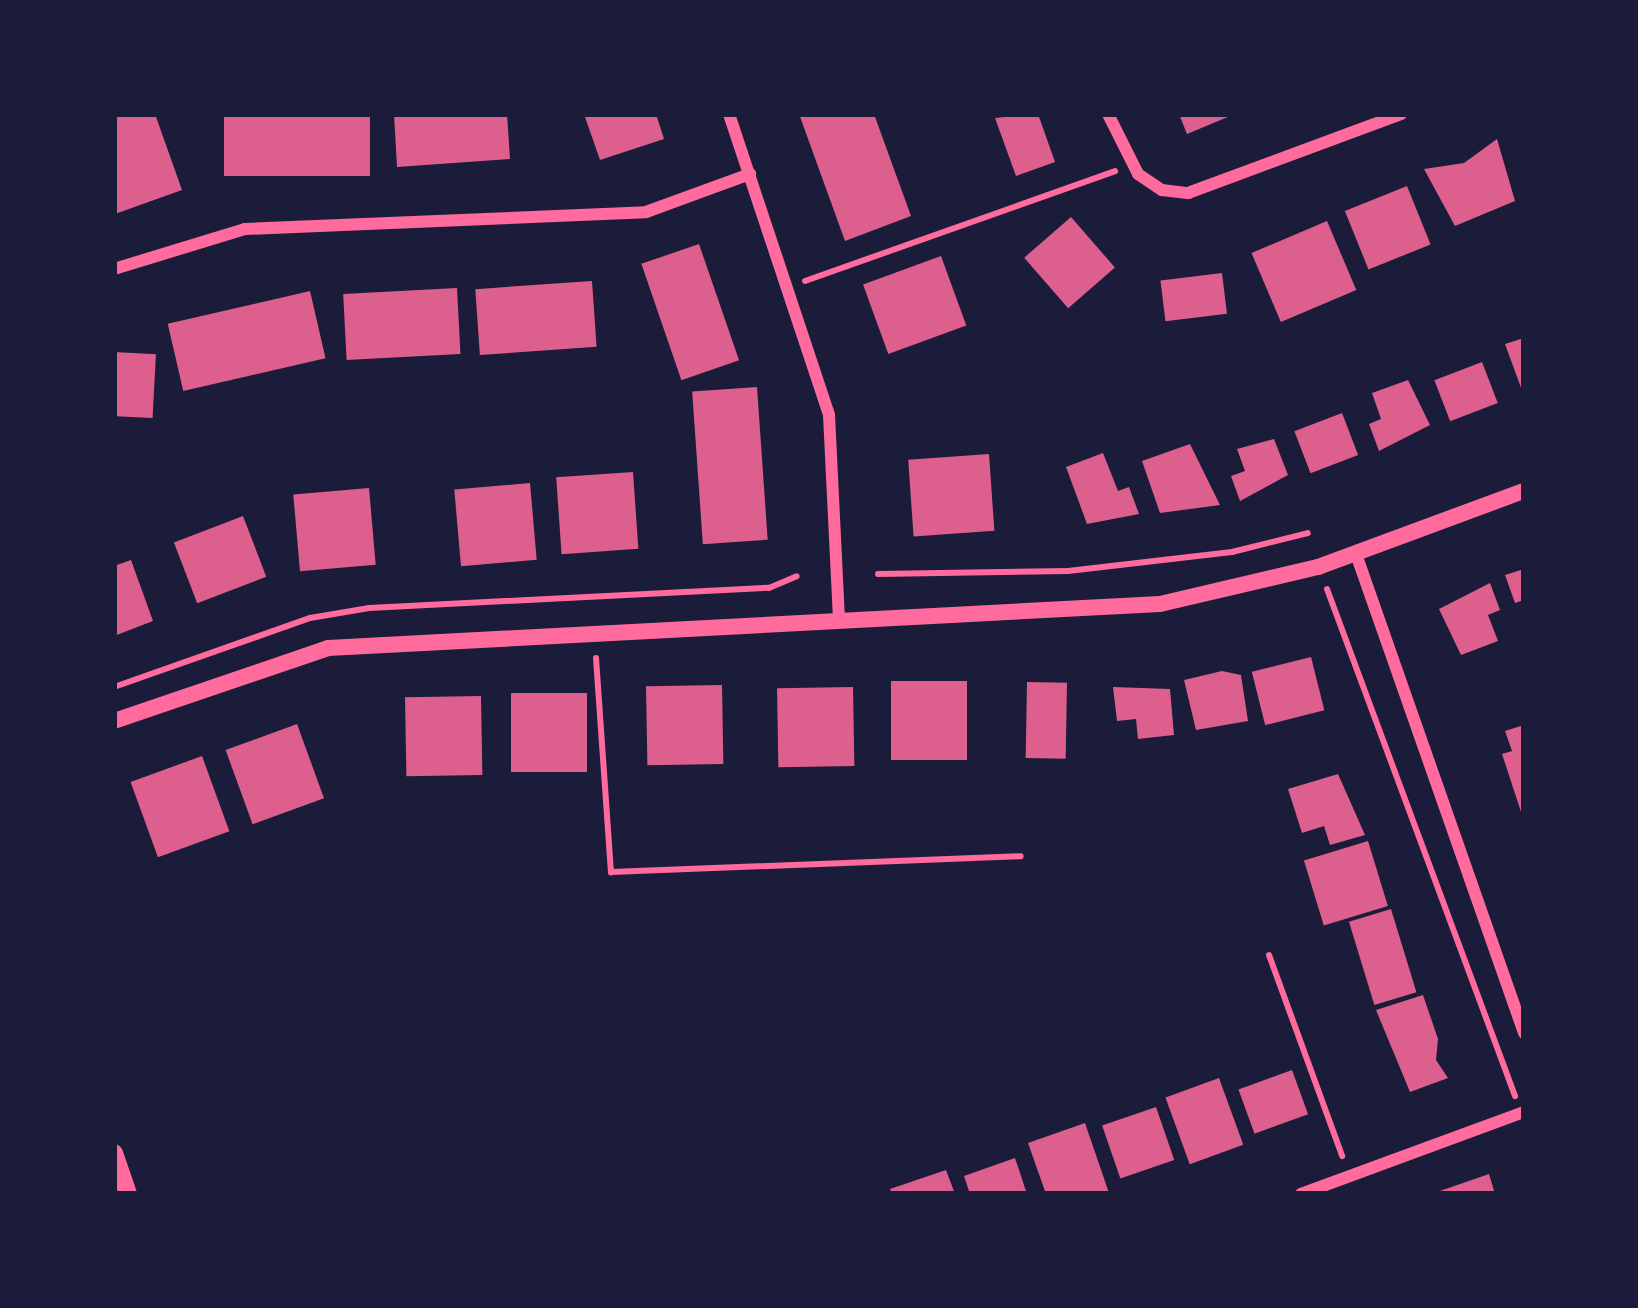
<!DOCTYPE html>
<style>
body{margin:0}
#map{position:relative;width:1638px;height:1308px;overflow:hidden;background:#1b1b3a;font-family:"IBM Plex Serif",serif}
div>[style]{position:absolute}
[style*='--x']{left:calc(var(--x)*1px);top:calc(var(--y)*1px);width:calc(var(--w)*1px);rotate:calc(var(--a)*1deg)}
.building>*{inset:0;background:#dd5f8e;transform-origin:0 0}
.path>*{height:6px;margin:-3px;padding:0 3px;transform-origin:3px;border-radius:3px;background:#ff6b9d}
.minor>*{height:12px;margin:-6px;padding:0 6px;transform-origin:6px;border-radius:6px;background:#ff6b9d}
.tertiary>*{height:16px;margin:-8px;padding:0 8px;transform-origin:8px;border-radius:8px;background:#ff6b9d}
.secondary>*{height:18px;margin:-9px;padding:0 9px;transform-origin:9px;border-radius:9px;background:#ff6b9d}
span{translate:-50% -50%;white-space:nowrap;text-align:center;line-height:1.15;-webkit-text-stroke:9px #1b1b3a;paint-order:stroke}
.frame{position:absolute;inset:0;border:117px solid #1b1b3a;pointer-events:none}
</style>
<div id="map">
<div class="building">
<i style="clip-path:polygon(114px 114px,155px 114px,182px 190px,115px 214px)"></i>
<i style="left:224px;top:114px;width:146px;height:62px"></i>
<i style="clip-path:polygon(394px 114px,507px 114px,510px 159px,397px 167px)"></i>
<i style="clip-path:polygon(584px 114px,656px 114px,664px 139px,600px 160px)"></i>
<i style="clip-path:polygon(799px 114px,874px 114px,911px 216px,845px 241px)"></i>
<i style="clip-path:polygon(1038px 114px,1055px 162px,1016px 176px,995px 118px)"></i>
<i style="clip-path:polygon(1179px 114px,1235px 114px,1187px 134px)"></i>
<i style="clip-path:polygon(1497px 139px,1515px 201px,1455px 226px,1424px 169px,1464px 163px)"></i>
<i style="left:1407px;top:186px;width:63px;height:67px;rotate:68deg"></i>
<i style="left:1071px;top:217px;width:67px;height:62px;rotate:49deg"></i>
<i style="left:1327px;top:221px;width:75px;height:82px;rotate:67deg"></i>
<i style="left:699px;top:244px;width:123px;height:61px;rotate:71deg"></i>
<i style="left:941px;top:256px;width:74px;height:83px;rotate:70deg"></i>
<i style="left:1222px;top:273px;width:41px;height:62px;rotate:83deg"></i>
<i style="left:592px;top:281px;width:66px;height:117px;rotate:86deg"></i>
<i style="left:457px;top:288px;width:66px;height:114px;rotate:87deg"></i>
<i style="left:310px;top:291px;width:69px;height:146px;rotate:77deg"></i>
<i style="clip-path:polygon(1524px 338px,1524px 396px,1505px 344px)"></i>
<i style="left:114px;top:352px;width:42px;height:64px;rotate:3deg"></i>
<i style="left:1482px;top:362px;width:44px;height:51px;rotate:69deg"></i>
<i style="clip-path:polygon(1408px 380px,1430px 425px,1379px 451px,1369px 424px,1381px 419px,1372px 393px)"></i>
<i style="left:757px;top:387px;width:153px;height:65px;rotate:86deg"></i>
<i style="left:1342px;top:413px;width:45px;height:51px;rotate:69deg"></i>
<i style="clip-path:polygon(1274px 439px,1288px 475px,1240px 501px,1231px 476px,1245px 471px,1237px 449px)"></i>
<i style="clip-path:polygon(1190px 444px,1220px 505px,1160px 513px,1142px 461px)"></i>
<i style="clip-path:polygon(1103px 453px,1118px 491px,1129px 487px,1139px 514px,1087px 524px,1066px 467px)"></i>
<i style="left:989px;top:454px;width:77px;height:81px;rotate:86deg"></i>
<i style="left:633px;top:472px;width:77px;height:77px;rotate:86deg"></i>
<i style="left:530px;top:483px;width:77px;height:76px;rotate:85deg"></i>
<i style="left:369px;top:488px;width:77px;height:76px;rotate:85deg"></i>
<i style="left:243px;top:516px;width:65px;height:74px;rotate:69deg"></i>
<i style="clip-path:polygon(131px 560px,153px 621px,114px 636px,114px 566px)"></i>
<i style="clip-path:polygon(1524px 569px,1524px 600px,1515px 603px,1505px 575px)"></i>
<i style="clip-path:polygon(1490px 583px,1500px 610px,1488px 615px,1498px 641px,1461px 655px,1439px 609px)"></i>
<i style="left:1311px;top:657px;width:55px;height:61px;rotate:76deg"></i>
<i style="clip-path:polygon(1222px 671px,1241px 675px,1248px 721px,1196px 730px,1184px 680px)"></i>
<i style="left:891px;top:681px;width:76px;height:79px"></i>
<i style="left:1027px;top:682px;width:40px;height:76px;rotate:1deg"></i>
<i style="left:722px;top:685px;width:79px;height:76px;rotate:89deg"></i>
<i style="left:853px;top:687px;width:79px;height:76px;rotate:89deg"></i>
<i style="clip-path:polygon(1113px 687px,1170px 689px,1174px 735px,1138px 739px,1136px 719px,1117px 721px)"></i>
<i style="left:587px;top:693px;width:79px;height:76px;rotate:90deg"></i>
<i style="left:481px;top:696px;width:79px;height:76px;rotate:89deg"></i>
<i style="left:297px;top:724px;width:79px;height:76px;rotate:70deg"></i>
<i style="clip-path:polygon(1524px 725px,1524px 818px,1523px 818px,1502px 754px,1512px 751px,1505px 731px)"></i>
<i style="left:202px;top:756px;width:80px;height:76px;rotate:70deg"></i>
<i style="clip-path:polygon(1338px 774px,1365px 835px,1330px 845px,1324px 826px,1302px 833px,1288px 789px)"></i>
<i style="left:1368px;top:841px;width:68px;height:67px;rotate:73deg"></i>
<i style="left:1391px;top:909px;width:87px;height:44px;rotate:73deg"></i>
<i style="clip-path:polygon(1423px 995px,1438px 1039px,1436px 1060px,1448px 1078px,1410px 1092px,1376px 1010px)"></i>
<i style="left:1292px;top:1070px;width:47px;height:57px;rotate:70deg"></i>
<i style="left:1219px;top:1078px;width:71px;height:57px;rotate:70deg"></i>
<i style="left:1156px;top:1107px;width:56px;height:57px;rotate:71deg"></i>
<i style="clip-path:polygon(1085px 1123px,1109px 1193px,1046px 1194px,1028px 1143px)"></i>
<i style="clip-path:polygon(1015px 1158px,1027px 1194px,970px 1194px,964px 1176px)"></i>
<i style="clip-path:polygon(946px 1170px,955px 1194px,892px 1194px,890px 1189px)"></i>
<i style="clip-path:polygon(1489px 1174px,1495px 1194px,1434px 1194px,1434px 1193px)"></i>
</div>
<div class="path">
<i style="--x:805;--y:281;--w:329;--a:-19.5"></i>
<i style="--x:878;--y:574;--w:190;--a:-0.9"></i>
<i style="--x:1068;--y:571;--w:165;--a:-6.6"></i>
<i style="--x:1232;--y:552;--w:78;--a:-14"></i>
<i style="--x:1327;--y:589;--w:541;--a:69.65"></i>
<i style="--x:596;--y:658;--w:215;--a:86"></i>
<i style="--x:611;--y:872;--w:410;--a:-2.2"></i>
<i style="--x:114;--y:687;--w:208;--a:-19.4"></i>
<i style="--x:310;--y:618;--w:60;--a:-9.6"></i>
<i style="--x:369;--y:608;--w:400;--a:-2.9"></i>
<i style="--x:769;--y:588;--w:30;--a:-23"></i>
<i style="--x:1269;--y:955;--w:214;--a:70"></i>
</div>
<div class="minor">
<i style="--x:729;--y:114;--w:317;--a:71.6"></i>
<i style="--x:829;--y:415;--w:201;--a:87.2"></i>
<i style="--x:1108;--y:114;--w:67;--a:63.4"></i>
<i style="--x:1138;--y:174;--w:29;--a:34"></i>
<i style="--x:1162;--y:190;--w:26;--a:7"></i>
<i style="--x:1188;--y:193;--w:227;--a:-20.3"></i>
<i style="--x:114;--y:269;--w:137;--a:-17"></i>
<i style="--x:245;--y:229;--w:401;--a:-2.4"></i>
<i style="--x:646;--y:212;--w:111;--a:-20.1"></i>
<i style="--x:1356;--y:554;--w:508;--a:70.67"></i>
<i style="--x:1301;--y:1194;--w:238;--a:-20.2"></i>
</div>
<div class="tertiary">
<i style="--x:114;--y:721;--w:226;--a:-18.8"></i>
<i style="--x:328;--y:648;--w:833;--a:-3.03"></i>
<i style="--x:1160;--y:604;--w:162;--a:-13.2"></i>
<i style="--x:1318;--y:567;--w:220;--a:-20.3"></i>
</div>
<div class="secondary">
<i style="--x:114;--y:1153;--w:43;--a:71.1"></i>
</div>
<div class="frame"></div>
</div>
